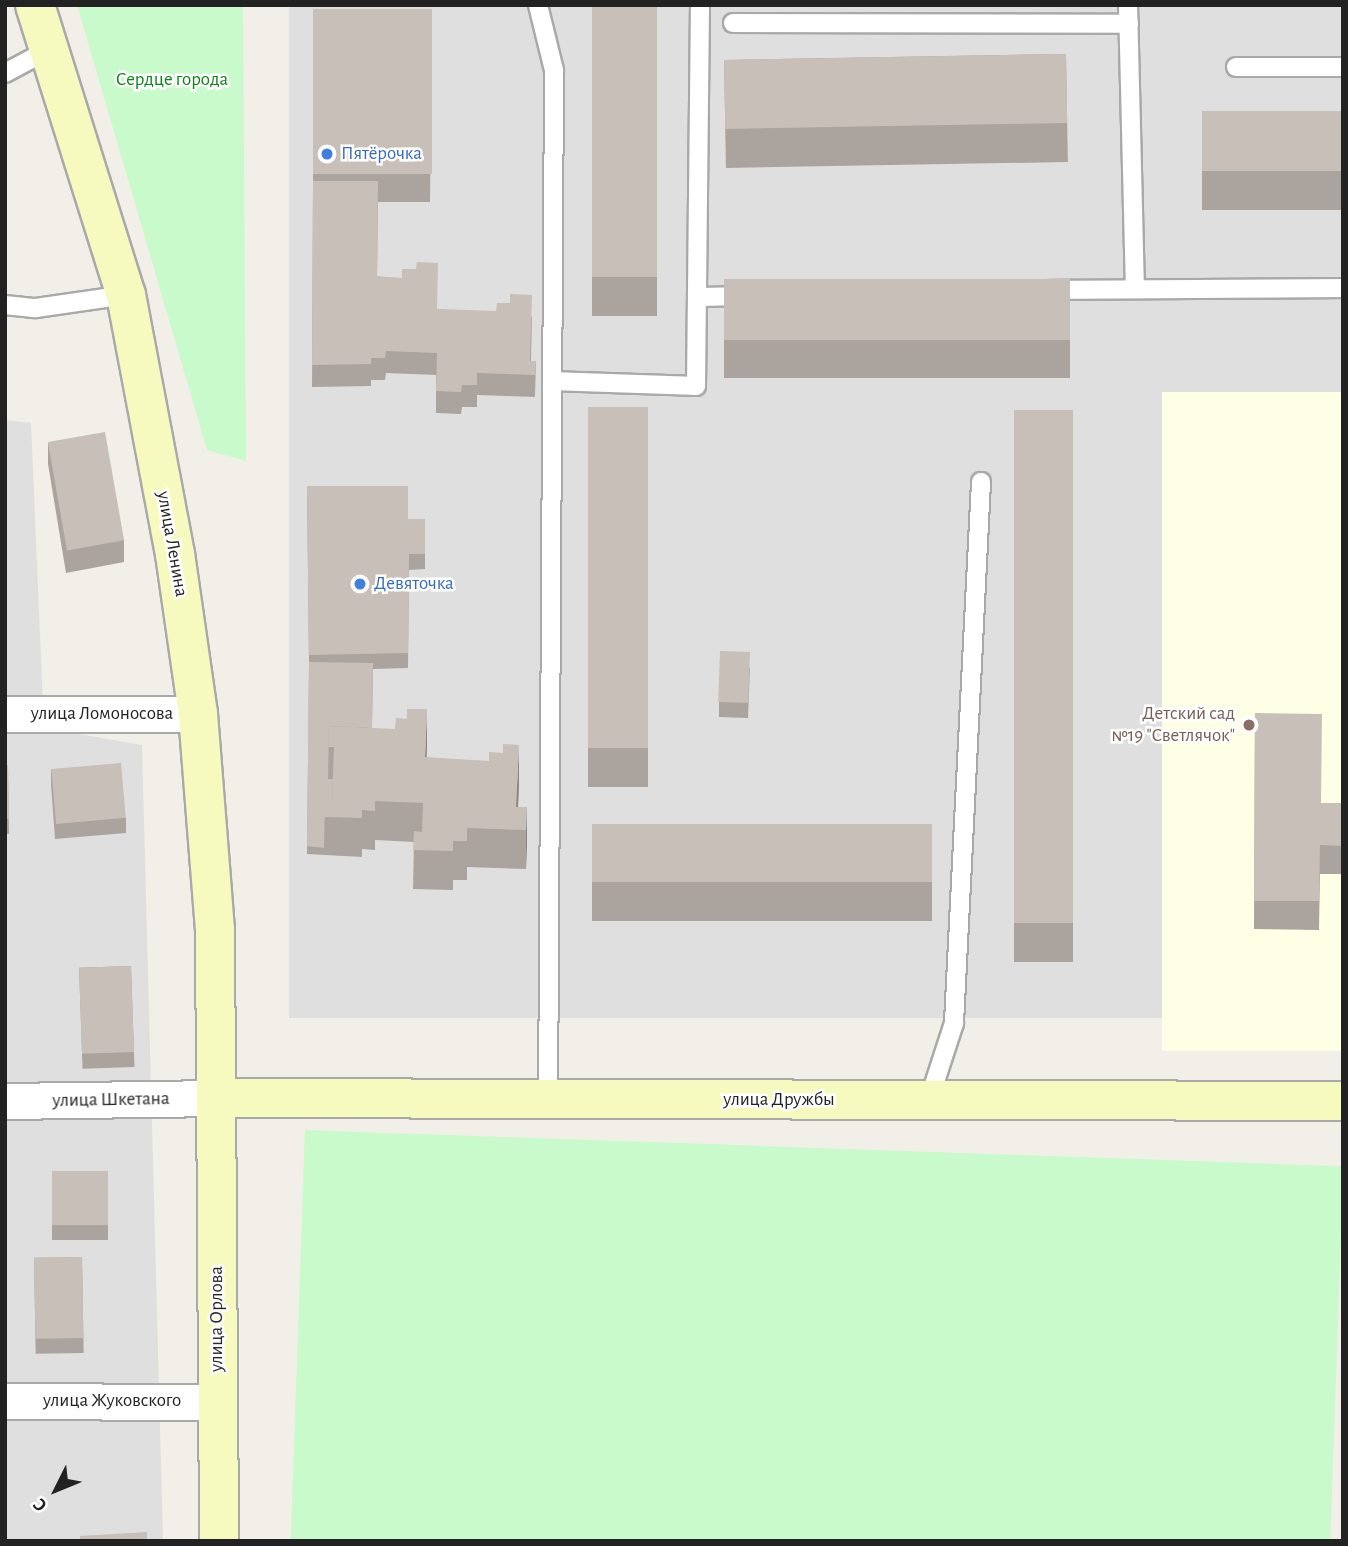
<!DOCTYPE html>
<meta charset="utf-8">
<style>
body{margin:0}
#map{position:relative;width:1348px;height:1546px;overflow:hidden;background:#f2efe9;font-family:"Alegreya Sans",sans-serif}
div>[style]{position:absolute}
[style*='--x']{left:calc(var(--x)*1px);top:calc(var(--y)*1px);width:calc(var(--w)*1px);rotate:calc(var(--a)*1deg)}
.residential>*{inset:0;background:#e0dfdf;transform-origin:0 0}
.education>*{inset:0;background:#ffffe5;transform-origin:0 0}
.park>*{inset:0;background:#c8facc;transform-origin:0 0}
.roads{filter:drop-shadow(2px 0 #a9a9a9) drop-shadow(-2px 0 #a9a9a9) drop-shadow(0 2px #a9a9a9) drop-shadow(0 -2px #a9a9a9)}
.lane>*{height:18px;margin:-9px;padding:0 9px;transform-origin:9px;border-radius:9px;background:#fff}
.street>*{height:35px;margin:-17.5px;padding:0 17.5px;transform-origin:17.5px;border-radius:17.5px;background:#fff}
.secondary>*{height:38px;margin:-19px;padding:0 19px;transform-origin:19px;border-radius:19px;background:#f7fabf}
.wall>*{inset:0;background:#aba49e;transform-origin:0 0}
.shaded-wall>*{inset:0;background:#8b8681}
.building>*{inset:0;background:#c7bfb8;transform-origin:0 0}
.dots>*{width:19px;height:19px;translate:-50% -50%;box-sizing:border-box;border:4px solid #fff;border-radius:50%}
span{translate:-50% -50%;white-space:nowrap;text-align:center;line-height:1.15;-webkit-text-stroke:5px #fff;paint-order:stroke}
.park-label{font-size:19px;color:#0c8416}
.shop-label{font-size:19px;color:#366cbe}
.left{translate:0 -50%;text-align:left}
.street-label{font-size:19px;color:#222}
.education-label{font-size:19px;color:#785e54}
.right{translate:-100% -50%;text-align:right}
.frame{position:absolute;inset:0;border:7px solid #222;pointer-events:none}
.north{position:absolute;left:21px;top:1455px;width:70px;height:70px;-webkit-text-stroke:5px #fff;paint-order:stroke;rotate:227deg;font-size:19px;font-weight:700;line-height:28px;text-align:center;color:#222}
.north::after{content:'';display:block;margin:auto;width:24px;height:32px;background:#222;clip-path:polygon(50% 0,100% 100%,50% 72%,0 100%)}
</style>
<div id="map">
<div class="residential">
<i style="left:289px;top:5px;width:1054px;height:1013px"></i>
<i style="clip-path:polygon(5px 420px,31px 423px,44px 728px,142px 745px,163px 1541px,5px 1541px)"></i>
</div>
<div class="education">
<i style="left:1343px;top:392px;width:659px;height:181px;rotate:90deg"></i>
</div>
<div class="park">
<i style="clip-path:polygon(77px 5px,243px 5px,246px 461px,207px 450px)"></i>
<i style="left:305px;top:1130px;width:1039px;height:411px;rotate:2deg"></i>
</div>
<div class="roads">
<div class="lane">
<i style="--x:538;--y:5;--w:67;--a:76.2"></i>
<i style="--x:554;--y:70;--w:1030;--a:90.33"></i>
<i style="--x:1128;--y:5;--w:284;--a:88.6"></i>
<i style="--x:733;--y:23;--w:396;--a:0.1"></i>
<i style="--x:1236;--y:67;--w:107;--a:0"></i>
<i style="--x:5;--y:73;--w:49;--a:-28.1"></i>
<i style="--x:1048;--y:290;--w:295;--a:-0.4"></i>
<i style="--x:698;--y:297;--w:49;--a:-1.2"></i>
<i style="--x:5;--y:305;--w:31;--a:6"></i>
<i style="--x:36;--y:308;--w:91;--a:-8.2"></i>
<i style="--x:552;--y:381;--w:144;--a:2"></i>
<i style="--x:696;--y:386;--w:381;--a:-89.4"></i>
<i style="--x:929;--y:1100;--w:81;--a:-72"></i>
<i style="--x:954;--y:1023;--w:542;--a:-87.14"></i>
</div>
<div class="street">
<i style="--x:5;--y:714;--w:193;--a:0"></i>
<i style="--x:5;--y:1101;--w:211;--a:-0.8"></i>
<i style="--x:5;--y:1401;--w:213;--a:0.3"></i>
</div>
<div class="secondary">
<i style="--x:35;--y:5;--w:304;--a:72.6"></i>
<i style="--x:126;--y:295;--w:264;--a:79.3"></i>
<i style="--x:175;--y:554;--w:162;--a:81.8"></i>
<i style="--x:198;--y:714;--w:217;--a:85.5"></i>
<i style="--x:215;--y:930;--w:611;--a:89.62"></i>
<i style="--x:216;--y:1098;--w:1127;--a:0.15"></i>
</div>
</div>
<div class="wall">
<i style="left:592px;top:5px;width:65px;height:311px"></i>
<i style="clip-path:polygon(313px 9px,432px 10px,430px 202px,378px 202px,377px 276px,437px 309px,532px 317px,531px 361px,536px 361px,535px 397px,477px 395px,477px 407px,462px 407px,461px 414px,436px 413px,436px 375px,386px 373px,385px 380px,371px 380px,371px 386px,312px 387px,313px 188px)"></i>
<i style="left:1066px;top:54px;width:108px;height:342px;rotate:89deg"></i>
<i style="left:1343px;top:111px;width:99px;height:141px;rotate:90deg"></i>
<i style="left:724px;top:279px;width:346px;height:99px"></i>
<i style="left:588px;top:407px;width:60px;height:380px"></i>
<i style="left:1014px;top:410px;width:59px;height:552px"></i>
<i style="clip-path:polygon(48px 442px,124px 540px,124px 562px,66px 573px,48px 464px)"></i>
<i style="clip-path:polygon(307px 486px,408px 519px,425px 519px,425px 569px,409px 570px,408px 668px,373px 669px,372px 728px,427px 758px,519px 784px,518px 807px,527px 807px,526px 869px,467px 867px,467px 880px,453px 880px,453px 890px,413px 889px,414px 842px,375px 840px,375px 850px,362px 849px,362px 857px,307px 854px,309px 666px)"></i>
<i style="clip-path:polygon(750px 667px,748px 718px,719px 717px,719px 702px)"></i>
<i style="clip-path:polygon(1255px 713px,1321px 803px,1343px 803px,1343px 874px,1320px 874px,1319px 930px,1254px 929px)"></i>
<i style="clip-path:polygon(5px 765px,8px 765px,9px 834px,5px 834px)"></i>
<i style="clip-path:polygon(51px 769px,126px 818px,126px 833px,55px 839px,51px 784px)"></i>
<i style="left:932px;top:824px;width:97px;height:340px;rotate:90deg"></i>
<i style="left:131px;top:966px;width:101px;height:52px;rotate:88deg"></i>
<i style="left:52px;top:1171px;width:56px;height:69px"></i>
<i style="left:82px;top:1257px;width:96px;height:48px;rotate:89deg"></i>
</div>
<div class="shaded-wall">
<i style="clip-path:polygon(427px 709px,427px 748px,425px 796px,425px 757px)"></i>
<i style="clip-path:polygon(519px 745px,519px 784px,517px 830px,516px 807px)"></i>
<i style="clip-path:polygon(527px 807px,527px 846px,526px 869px,526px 830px)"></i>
</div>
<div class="building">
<i style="left:592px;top:5px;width:65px;height:272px"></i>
<i style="left:313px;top:9px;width:119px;height:165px"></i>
<i style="left:1066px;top:54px;width:69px;height:342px;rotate:89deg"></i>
<i style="left:1343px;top:111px;width:60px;height:141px;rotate:90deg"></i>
<i style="clip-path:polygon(313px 181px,378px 181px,377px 276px,402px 278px,402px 269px,416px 269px,417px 262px,438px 263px,437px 309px,496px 311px,497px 303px,510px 303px,510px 294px,532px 295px,530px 361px,536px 361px,535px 375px,477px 373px,477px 385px,462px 385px,461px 392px,436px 391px,437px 353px,386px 351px,385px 358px,371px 358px,371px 364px,312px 365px)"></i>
<i style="left:724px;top:279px;width:346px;height:61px"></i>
<i style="left:588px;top:407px;width:60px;height:341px"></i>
<i style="left:1014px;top:410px;width:59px;height:513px"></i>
<i style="left:105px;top:432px;width:110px;height:58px;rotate:80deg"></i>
<i style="clip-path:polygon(307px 486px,408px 486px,408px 519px,425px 519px,425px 554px,409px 554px,408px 653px,309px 655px)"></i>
<i style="left:720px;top:651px;width:30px;height:51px;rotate:2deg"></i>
<i style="clip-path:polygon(309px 662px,373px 663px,372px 728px,329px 726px,328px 779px,333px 779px,332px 801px,325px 801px,324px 848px,307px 846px)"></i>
<i style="clip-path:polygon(407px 709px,427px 709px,425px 757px,489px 761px,489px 752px,503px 753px,503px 744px,519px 745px,516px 807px,527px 807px,526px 830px,467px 828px,467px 841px,453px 841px,453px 851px,413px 850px,414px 831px,422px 832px,423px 803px,375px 801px,375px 811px,362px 810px,362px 818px,324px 817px,325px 801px,332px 801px,334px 747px,328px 747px,329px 726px,395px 729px,396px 718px,407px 719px)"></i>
<i style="clip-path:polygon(1255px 713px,1322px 714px,1321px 803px,1343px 803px,1343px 846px,1320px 845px,1319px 901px,1254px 901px)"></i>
<i style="left:121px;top:763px;width:55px;height:70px;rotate:85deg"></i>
<i style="clip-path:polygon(5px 765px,8px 765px,9px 819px,5px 819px)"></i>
<i style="left:932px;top:824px;width:58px;height:340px;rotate:90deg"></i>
<i style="left:131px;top:966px;width:86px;height:52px;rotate:88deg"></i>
<i style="left:52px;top:1171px;width:56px;height:54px"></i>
<i style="left:82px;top:1257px;width:81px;height:48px;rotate:89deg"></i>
<i style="clip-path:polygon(147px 1532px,147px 1541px,80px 1541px,80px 1536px)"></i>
</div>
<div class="dots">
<i style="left:327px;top:154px;background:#3f7fe0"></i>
<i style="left:360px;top:584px;background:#3f7fe0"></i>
<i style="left:1249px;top:725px;background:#8d6e63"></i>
</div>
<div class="park-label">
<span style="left:172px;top:80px">Сердце города</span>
</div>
<div class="shop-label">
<span class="left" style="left:341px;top:154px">Пятёрочка</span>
<span class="left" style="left:374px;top:584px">Девяточка</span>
</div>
<div class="street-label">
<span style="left:172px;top:544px;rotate:80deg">улица Ленина</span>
<span style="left:102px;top:714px">улица Ломоносова</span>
<span style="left:111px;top:1100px;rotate:-1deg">улица Шкетана</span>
<span style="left:779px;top:1100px">улица Дружбы</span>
<span style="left:217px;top:1319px;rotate:-90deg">улица Орлова</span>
<span style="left:112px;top:1401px">улица Жуковского</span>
</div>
<div class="education-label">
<span class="right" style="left:1235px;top:725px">Детский сад<br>№19 "Светлячок"</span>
</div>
<div class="frame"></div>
<div class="north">С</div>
</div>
